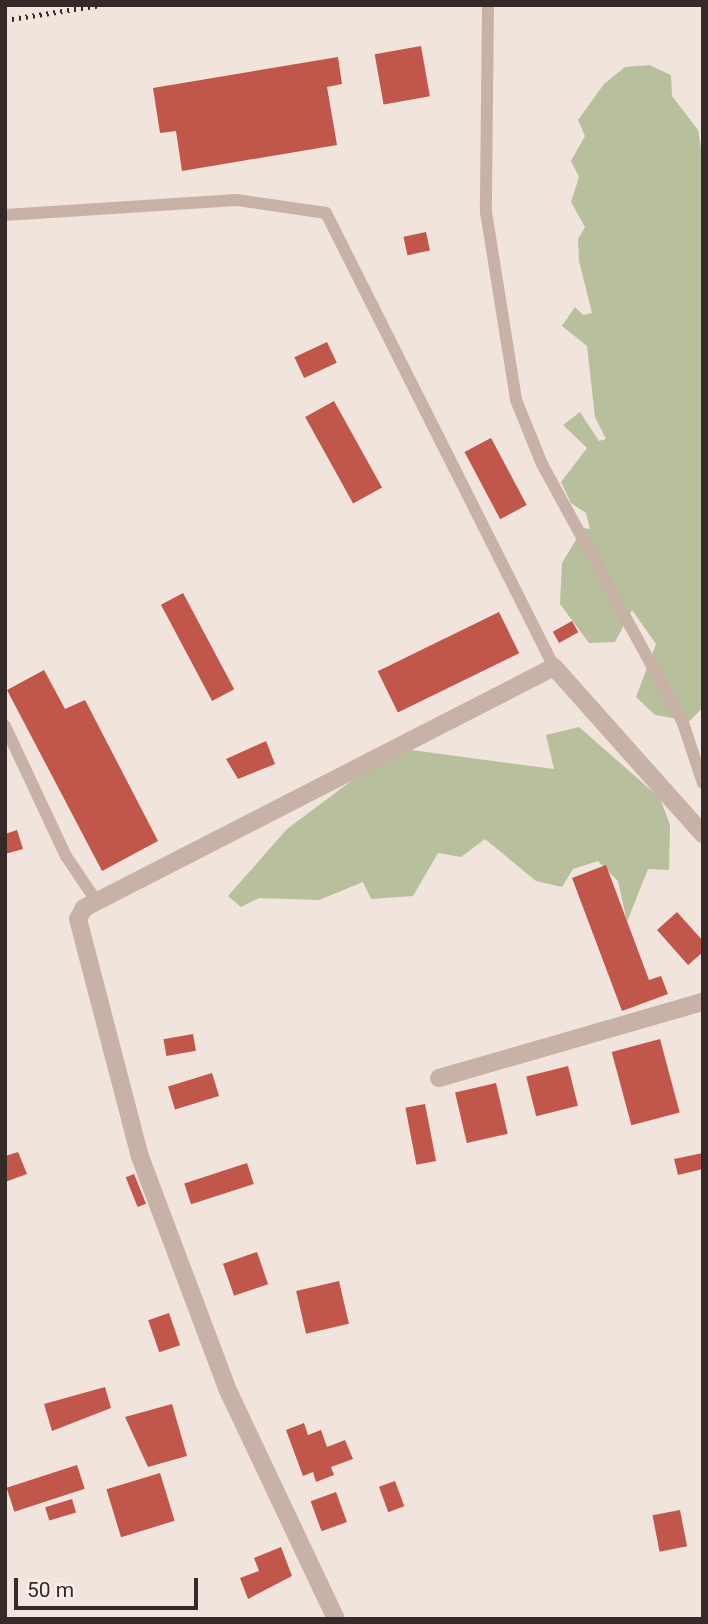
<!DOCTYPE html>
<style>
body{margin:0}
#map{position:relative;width:708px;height:1624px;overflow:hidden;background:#f1e4dc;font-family:Roboto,sans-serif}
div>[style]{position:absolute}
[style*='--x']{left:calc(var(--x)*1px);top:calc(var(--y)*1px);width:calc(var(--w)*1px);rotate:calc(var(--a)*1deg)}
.green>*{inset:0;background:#b8bf9c}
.building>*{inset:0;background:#c0574a;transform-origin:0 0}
.service>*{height:12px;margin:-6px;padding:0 6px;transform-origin:6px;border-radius:6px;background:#c8b2a8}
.minor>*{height:18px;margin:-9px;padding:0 9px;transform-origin:9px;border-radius:9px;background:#c8b2a8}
.rail>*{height:5px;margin-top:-2.5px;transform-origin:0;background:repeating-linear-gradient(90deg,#352a28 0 2px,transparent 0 7px)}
span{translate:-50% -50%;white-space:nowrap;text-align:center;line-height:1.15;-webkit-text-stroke:7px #f9efe8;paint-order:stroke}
.frame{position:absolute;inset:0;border:7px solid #352a28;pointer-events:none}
.scale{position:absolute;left:14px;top:1578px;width:184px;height:32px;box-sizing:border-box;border:4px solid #352a28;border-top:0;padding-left:9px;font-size:21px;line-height:24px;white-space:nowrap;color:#352a28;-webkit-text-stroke:5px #f9efe8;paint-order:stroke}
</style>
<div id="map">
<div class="green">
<i style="clip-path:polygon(649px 65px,671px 75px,672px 96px,698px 130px,703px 160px,703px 707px,690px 721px,655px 715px,636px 697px,656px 644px,632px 610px,615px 642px,589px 643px,560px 604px,562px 563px,583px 528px,590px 529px,586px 513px,571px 503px,561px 482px,587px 448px,563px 425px,580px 412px,599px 441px,606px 439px,595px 417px,587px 346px,562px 326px,575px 307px,583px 315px,592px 313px,579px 261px,578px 239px,585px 227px,571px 202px,579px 177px,571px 161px,585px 136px,578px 120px,604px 84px,625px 67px)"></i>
<i style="clip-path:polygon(579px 727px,660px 798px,670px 825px,669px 870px,648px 869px,627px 922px,618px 881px,598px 861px,573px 869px,562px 887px,536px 881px,485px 839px,461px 857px,438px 853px,413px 896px,371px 899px,363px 882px,319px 900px,259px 898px,241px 907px,228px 896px,287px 829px,358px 776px,411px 750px,554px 769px,546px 735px)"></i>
</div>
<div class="building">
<i style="left:421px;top:46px;width:51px;height:47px;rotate:80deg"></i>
<i style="clip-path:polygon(338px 57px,342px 84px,327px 87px,337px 145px,182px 171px,176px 131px,160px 133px,153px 88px)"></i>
<i style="left:426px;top:232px;width:19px;height:23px;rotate:78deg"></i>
<i style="left:327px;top:342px;width:23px;height:36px;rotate:65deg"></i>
<i style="left:334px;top:401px;width:99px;height:33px;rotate:61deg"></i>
<i style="left:491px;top:438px;width:76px;height:30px;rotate:62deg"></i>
<i style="left:183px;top:593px;width:109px;height:25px;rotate:62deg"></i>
<i style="left:499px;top:612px;width:46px;height:135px;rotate:64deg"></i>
<i style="left:572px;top:621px;width:13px;height:22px;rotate:61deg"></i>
<i style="clip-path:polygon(44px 670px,65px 709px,85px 700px,158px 841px,102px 871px,7px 690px)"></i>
<i style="clip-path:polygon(266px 741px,275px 764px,238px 779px,226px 759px)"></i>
<i style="clip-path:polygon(17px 830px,23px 849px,5px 854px,5px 834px)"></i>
<i style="clip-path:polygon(606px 865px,649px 980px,661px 976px,668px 994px,622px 1011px,572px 878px)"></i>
<i style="clip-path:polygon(677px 912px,703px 941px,703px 952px,688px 965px,657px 930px)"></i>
<i style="left:193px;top:1034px;width:17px;height:30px;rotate:80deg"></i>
<i style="left:660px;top:1039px;width:76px;height:50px;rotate:75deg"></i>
<i style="left:568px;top:1066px;width:41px;height:43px;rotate:76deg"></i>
<i style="left:212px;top:1073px;width:24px;height:46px;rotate:73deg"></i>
<i style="left:496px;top:1083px;width:52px;height:42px;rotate:77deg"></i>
<i style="left:425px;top:1104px;width:58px;height:20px;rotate:79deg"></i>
<i style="clip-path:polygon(18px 1152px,27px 1174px,5px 1182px,5px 1156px)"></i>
<i style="clip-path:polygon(703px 1153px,703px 1169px,678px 1175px,674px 1159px)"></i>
<i style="left:247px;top:1163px;width:22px;height:66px;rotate:72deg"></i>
<i style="left:134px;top:1174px;width:32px;height:9px;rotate:68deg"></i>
<i style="left:257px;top:1252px;width:34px;height:36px;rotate:71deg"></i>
<i style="left:339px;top:1281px;width:44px;height:44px;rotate:77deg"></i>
<i style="left:169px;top:1313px;width:34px;height:22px;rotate:71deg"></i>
<i style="clip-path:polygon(105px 1387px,111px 1408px,52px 1431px,44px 1404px)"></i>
<i style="clip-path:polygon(172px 1404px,187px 1456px,148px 1467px,125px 1417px)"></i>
<i style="clip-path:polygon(304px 1423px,308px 1435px,321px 1430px,327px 1447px,345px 1440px,353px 1459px,331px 1467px,334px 1475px,316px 1482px,313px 1472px,303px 1476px,286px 1430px)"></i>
<i style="left:77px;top:1465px;width:25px;height:74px;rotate:72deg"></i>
<i style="left:160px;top:1473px;width:50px;height:56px;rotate:73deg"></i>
<i style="left:395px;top:1481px;width:27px;height:17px;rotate:70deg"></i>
<i style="left:336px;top:1492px;width:32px;height:27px;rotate:70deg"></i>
<i style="left:72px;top:1499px;width:14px;height:28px;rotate:73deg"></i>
<i style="left:680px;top:1510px;width:37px;height:28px;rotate:79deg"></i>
<i style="clip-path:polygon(281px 1547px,292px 1576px,248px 1599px,240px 1578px,259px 1571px,254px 1558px)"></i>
</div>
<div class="service">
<i style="--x:488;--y:5;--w:207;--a:90.6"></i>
<i style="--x:486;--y:212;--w:190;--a:80.9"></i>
<i style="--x:516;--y:400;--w:69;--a:67.9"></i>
<i style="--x:542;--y:464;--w:295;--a:61.4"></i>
<i style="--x:683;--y:723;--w:63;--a:71.6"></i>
<i style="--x:5;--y:215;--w:232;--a:-3.7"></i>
<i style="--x:237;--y:200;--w:90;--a:8.3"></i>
<i style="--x:326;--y:213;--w:508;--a:63.33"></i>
<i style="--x:5;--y:726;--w:144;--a:64.9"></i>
<i style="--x:66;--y:856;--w:55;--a:56"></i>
</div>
<div class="minor">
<i style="--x:439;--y:1078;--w:275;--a:-16.1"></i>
<i style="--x:336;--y:1619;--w:255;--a:-115.3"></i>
<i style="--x:227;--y:1388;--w:247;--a:-110.6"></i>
<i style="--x:140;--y:1157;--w:246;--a:-104.6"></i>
<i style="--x:78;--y:919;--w:13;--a:-61"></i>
<i style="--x:84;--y:908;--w:528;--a:-27.15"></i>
<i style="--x:554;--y:667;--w:224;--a:48.3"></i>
</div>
<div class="rail">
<i style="--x:5;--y:20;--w:97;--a:-8.9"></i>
</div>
<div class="frame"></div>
<div class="scale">50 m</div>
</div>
